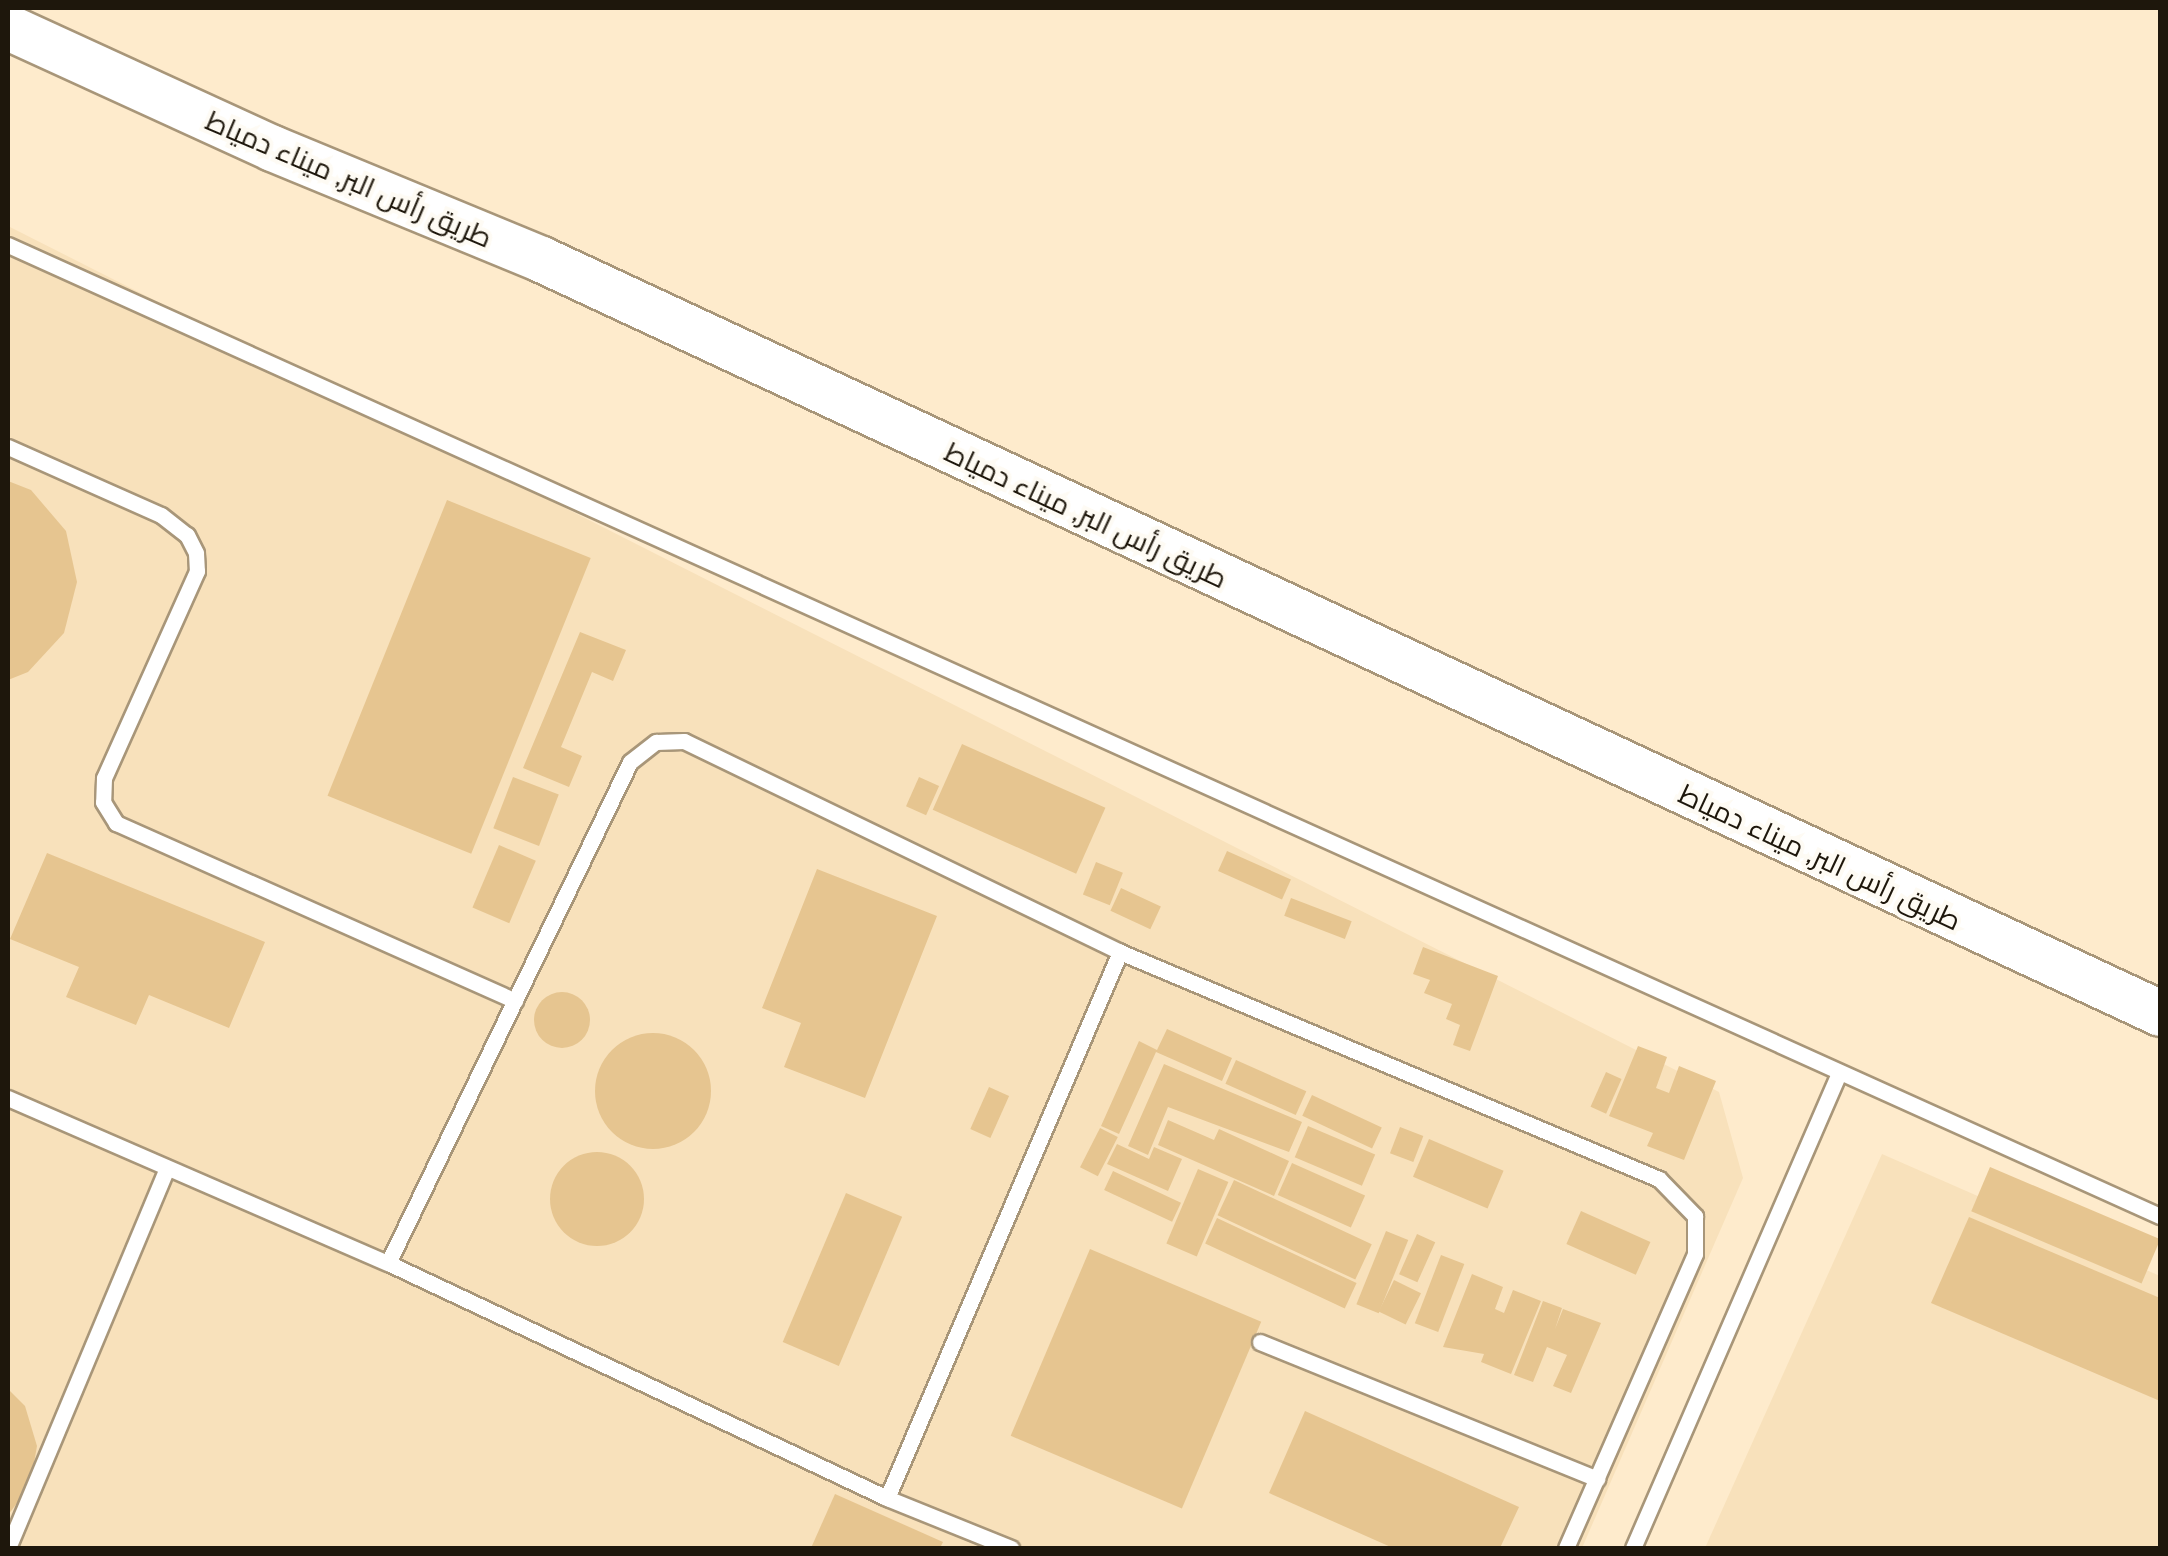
<!DOCTYPE html>
<meta charset="utf-8">
<style>
body{margin:0}
#map{position:relative;width:2168px;height:1556px;overflow:hidden;background:#feebcc;font-family:Mulish,Cairo,sans-serif}
div>[style]{position:absolute}
[style*='--x']{left:calc(var(--x)*1px);top:calc(var(--y)*1px);width:calc(var(--w)*1px);rotate:calc(var(--a)*1deg)}
.built>*{inset:0;background:#f8e1bb}
.building>*{inset:0;background:#e6c590;transform-origin:0 0}
.round{border-radius:50%}
.roads{filter:drop-shadow(2px 0 #a89679) drop-shadow(-2px 0 #a89679) drop-shadow(0 2px #a89679) drop-shadow(0 -2px #a89679)}
.lane>*{height:15px;margin:-7.5px;padding:0 7.5px;transform-origin:7.5px;border-radius:7.5px;background:#fff}
.secondary>*{height:45px;margin:-22.5px;padding:0 22.5px;transform-origin:22.5px;border-radius:22.5px;background:#fff}
span{translate:-50% -50%;white-space:nowrap;text-align:center;line-height:1.15;-webkit-text-stroke:8px #fefbf4;paint-order:stroke}
.street-label{font-size:28px;color:#1e170c}
.frame{position:absolute;inset:0;border:10px solid #1e170c;pointer-events:none}
</style>
<div id="map">
<div class="built">
<i style="clip-path:polygon(8px 226px,1719px 1092px,1743px 1178px,1582px 1548px,8px 1548px)"></i>
<i style="clip-path:polygon(1882px 1154px,2160px 1276px,2160px 1548px,1705px 1548px)"></i>
</div>
<div class="building">
<i style="clip-path:polygon(8px 481px,31px 490px,66px 531px,77px 582px,64px 633px,28px 672px,8px 680px)"></i>
<i style="left:447px;top:500px;width:155px;height:319px;rotate:22deg"></i>
<i style="clip-path:polygon(580px 632px,626px 650px,613px 681px,592px 672px,561px 747px,582px 756px,569px 787px,523px 768px)"></i>
<i style="left:962px;top:744px;width:157px;height:72px;rotate:24deg"></i>
<i style="left:513px;top:777px;width:49px;height:55px;rotate:21deg"></i>
<i style="left:919px;top:777px;width:22px;height:32px;rotate:24deg"></i>
<i style="left:499px;top:845px;width:40px;height:68px;rotate:23deg"></i>
<i style="left:1227px;top:851px;width:70px;height:22px;rotate:24deg"></i>
<i style="clip-path:polygon(47px 853px,265px 942px,229px 1028px,149px 995px,136px 1025px,66px 997px,79px 967px,10px 939px)"></i>
<i style="left:1096px;top:862px;width:29px;height:35px;rotate:22deg"></i>
<i style="clip-path:polygon(817px 869px,937px 916px,865px 1098px,784px 1067px,801px 1023px,762px 1008px)"></i>
<i style="left:1121px;top:888px;width:44px;height:25px;rotate:25deg"></i>
<i style="left:1291px;top:898px;width:65px;height:19px;rotate:21deg"></i>
<i style="clip-path:polygon(1423px 947px,1498px 976px,1470px 1051px,1453px 1045px,1460px 1025px,1446px 1019px,1452px 1004px,1424px 993px,1430px 980px,1413px 974px)"></i>
<i class="round" style="left:534px;top:992px;width:56px;height:56px"></i>
<i style="clip-path:polygon(1167px 1029px,1232px 1058px,1222px 1081px,1156px 1052px,1119px 1134px,1101px 1126px,1139px 1041px,1157px 1050px)"></i>
<i class="round" style="left:595px;top:1033px;width:116px;height:116px"></i>
<i style="clip-path:polygon(1638px 1046px,1667px 1057px,1656px 1088px,1669px 1093px,1679px 1066px,1716px 1081px,1684px 1160px,1647px 1146px,1653px 1133px,1609px 1116px)"></i>
<i style="left:1236px;top:1060px;width:77px;height:26px;rotate:24deg"></i>
<i style="clip-path:polygon(1164px 1064px,1302px 1122px,1289px 1152px,1168px 1107px,1148px 1155px,1128px 1146px)"></i>
<i style="left:1606px;top:1072px;width:17px;height:38px;rotate:24deg"></i>
<i style="left:989px;top:1087px;width:22px;height:46px;rotate:24deg"></i>
<i style="left:1312px;top:1095px;width:77px;height:23px;rotate:25deg"></i>
<i style="clip-path:polygon(1168px 1120px,1214px 1140px,1219px 1129px,1289px 1161px,1274px 1196px,1158px 1145px)"></i>
<i style="left:1308px;top:1126px;width:73px;height:34px;rotate:23deg"></i>
<i style="left:1400px;top:1127px;width:25px;height:28px;rotate:21deg"></i>
<i style="left:1100px;top:1128px;width:20px;height:44px;rotate:27deg"></i>
<i style="left:1429px;top:1139px;width:81px;height:41px;rotate:23deg"></i>
<i style="clip-path:polygon(1117px 1144px,1149px 1159px,1154px 1147px,1182px 1159px,1168px 1191px,1107px 1164px)"></i>
<i class="round" style="left:550px;top:1152px;width:94px;height:94px"></i>
<i style="left:1292px;top:1163px;width:80px;height:35px;rotate:24deg"></i>
<i style="left:1990px;top:1167px;width:185px;height:48px;rotate:23deg"></i>
<i style="left:1198px;top:1169px;width:33px;height:81px;rotate:23deg"></i>
<i style="left:1113px;top:1171px;width:75px;height:21px;rotate:25deg"></i>
<i style="left:1234px;top:1180px;width:152px;height:39px;rotate:25deg"></i>
<i style="left:846px;top:1193px;width:61px;height:162px;rotate:23deg"></i>
<i style="left:1581px;top:1211px;width:76px;height:36px;rotate:24deg"></i>
<i style="clip-path:polygon(1969px 1217px,2160px 1298px,2160px 1401px,1931px 1303px)"></i>
<i style="left:1217px;top:1218px;width:154px;height:28px;rotate:25deg"></i>
<i style="left:1386px;top:1231px;width:24px;height:79px;rotate:22deg"></i>
<i style="left:1417px;top:1234px;width:20px;height:44px;rotate:24deg"></i>
<i style="left:1090px;top:1249px;width:186px;height:203px;rotate:23deg"></i>
<i style="left:1441px;top:1255px;width:25px;height:73px;rotate:21deg"></i>
<i style="clip-path:polygon(1472px 1274px,1503px 1287px,1495px 1309px,1504px 1313px,1513px 1290px,1541px 1301px,1511px 1374px,1481px 1362px,1484px 1354px,1443px 1347px)"></i>
<i style="left:1394px;top:1280px;width:30px;height:35px;rotate:26deg"></i>
<i style="clip-path:polygon(1543px 1301px,1562px 1308px,1555px 1329px,1563px 1309px,1601px 1323px,1571px 1393px,1553px 1386px,1567px 1355px,1547px 1347px,1533px 1382px,1514px 1375px)"></i>
<i style="clip-path:polygon(8px 1389px,25px 1406px,37px 1446px,30px 1486px,8px 1515px)"></i>
<i style="clip-path:polygon(1305px 1411px,1519px 1507px,1500px 1548px,1393px 1548px,1269px 1493px)"></i>
<i style="clip-path:polygon(835px 1494px,943px 1542px,940px 1548px,811px 1548px)"></i>
</div>
<div class="roads">
<div class="lane">
<i style="--x:8;--y:245;--w:2361;--a:24.29"></i>
<i style="--x:8;--y:447;--w:167;--a:24"></i>
<i style="--x:161;--y:515;--w:33;--a:38"></i>
<i style="--x:187;--y:535;--w:20;--a:63"></i>
<i style="--x:196;--y:553;--w:18;--a:87"></i>
<i style="--x:197;--y:571;--w:227;--a:114.2"></i>
<i style="--x:104;--y:778;--w:24;--a:92"></i>
<i style="--x:103;--y:802;--w:25;--a:58"></i>
<i style="--x:116;--y:823;--w:437;--a:24"></i>
<i style="--x:8;--y:1098;--w:414;--a:23.5"></i>
<i style="--x:388;--y:1263;--w:552;--a:25.22"></i>
<i style="--x:887;--y:1498;--w:134;--a:22"></i>
<i style="--x:388;--y:1263;--w:556;--a:-64.22"></i>
<i style="--x:630;--y:762;--w:33;--a:-38"></i>
<i style="--x:656;--y:742;--w:28;--a:-2"></i>
<i style="--x:684;--y:741;--w:484;--a:25.8"></i>
<i style="--x:1120;--y:952;--w:585;--a:22.84"></i>
<i style="--x:1659;--y:1179;--w:52;--a:45.8"></i>
<i style="--x:1695;--y:1216;--w:38;--a:90"></i>
<i style="--x:1695;--y:1254;--w:321;--a:113.7"></i>
<i style="--x:1260;--y:1342;--w:364;--a:22.1"></i>
<i style="--x:887;--y:1498;--w:594;--a:-66.89"></i>
<i style="--x:8;--y:1548;--w:410;--a:-67.3"></i>
<i style="--x:1633;--y:1548;--w:518;--a:-66.55"></i>
</div>
<div class="secondary">
<i style="--x:8;--y:27;--w:290;--a:24.6"></i>
<i style="--x:272;--y:148;--w:291;--a:22.4"></i>
<i style="--x:541;--y:259;--w:1786;--a:24.97"></i>
</div>
</div>
<div class="street-label">
<span style="left:349px;top:179px;rotate:23deg">طريق رأس البر, ميناء دمياط</span>
<span style="left:1086px;top:515px;rotate:25deg">طريق رأس البر, ميناء دمياط</span>
<span style="left:1820px;top:857px;rotate:25deg">طريق رأس البر, ميناء دمياط</span>
</div>
<div class="frame"></div>
</div>
